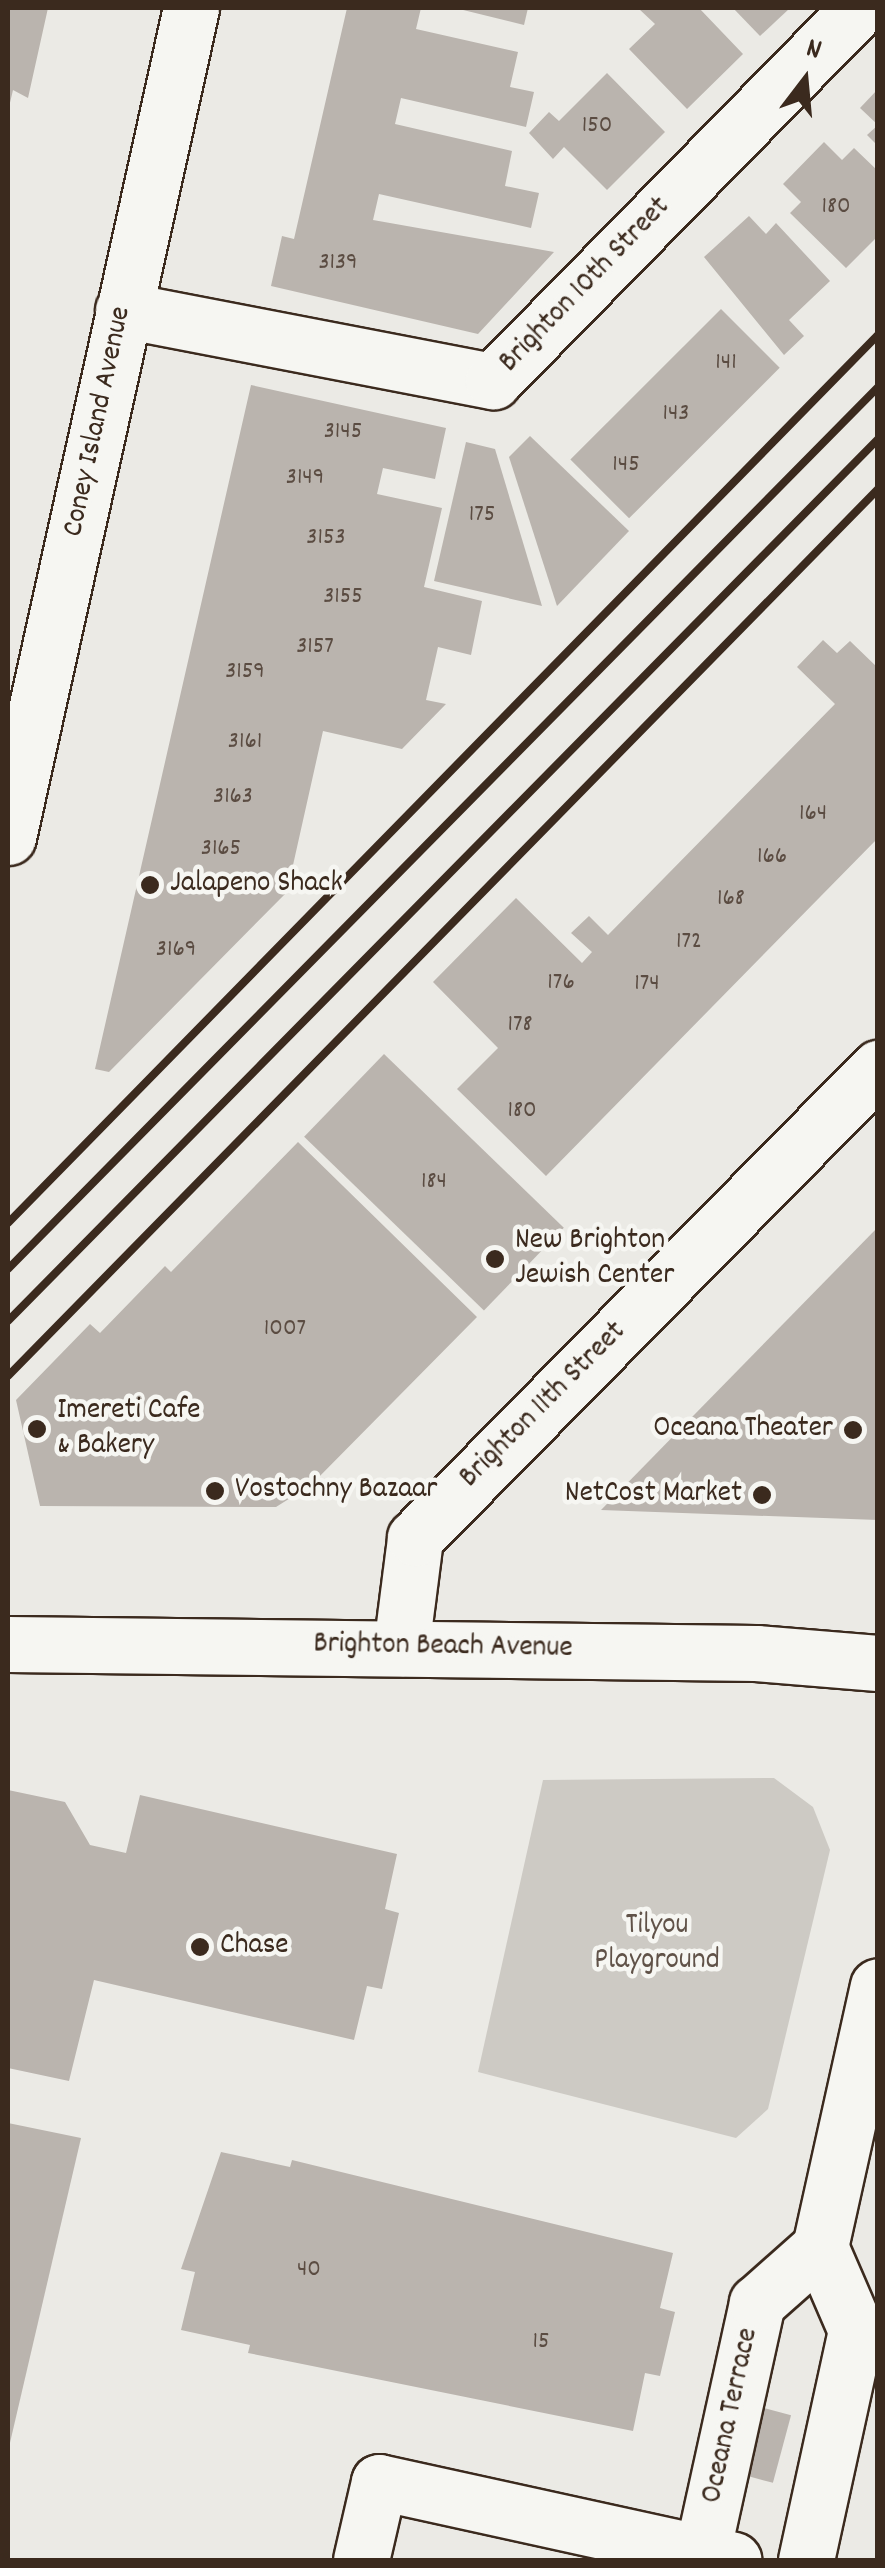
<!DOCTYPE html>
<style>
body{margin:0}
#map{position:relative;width:885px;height:2568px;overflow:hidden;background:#ebeae5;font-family:Dekko,sans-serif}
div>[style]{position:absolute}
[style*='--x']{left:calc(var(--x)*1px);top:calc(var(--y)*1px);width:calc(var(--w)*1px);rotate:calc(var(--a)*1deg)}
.green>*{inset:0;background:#cdcac4}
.building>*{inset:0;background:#bab4ae;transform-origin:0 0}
.roads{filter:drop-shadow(2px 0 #3b2a1e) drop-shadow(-2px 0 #3b2a1e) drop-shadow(0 2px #3b2a1e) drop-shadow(0 -2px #3b2a1e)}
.minor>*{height:55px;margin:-27.5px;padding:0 27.5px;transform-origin:27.5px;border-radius:27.5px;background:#f6f6f2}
.major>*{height:55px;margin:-27.5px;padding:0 27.5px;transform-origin:27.5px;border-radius:27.5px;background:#f6f6f2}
.rail>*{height:8px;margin:-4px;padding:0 4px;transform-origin:4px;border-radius:4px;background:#3b2a1e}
.dots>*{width:28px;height:28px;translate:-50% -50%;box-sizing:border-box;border:5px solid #f6f6f2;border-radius:50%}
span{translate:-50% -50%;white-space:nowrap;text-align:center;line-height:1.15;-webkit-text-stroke:9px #f6f6f2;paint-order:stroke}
.number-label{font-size:25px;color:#5b4c42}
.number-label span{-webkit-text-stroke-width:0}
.street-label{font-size:30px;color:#3b2a1e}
.poi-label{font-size:30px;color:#3b2a1e}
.left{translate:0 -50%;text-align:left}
.right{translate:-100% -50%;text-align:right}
.park-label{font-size:30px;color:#605248}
.frame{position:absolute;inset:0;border:10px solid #3b2a1e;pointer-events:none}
.north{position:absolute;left:755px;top:30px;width:100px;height:100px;-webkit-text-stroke:8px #f6f6f2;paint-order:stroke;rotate:16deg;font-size:28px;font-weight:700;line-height:40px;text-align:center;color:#3b2a1e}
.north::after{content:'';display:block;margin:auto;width:35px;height:45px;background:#3b2a1e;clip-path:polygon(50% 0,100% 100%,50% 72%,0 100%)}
</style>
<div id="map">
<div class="green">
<i style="clip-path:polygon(774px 1778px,813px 1807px,830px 1850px,768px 2109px,736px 2138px,478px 2072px,543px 1780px)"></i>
</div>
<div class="building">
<i style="clip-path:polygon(8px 8px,48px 8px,28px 98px,13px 90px,9px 107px)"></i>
<i style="clip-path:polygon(347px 8px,421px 8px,416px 29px,518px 52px,510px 87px,534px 92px,526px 127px,401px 98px,395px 124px,512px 151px,505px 186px,539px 193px,531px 228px,379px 194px,373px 220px,554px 252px,478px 334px,271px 286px,282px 236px,294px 239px)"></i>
<i style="clip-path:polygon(455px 8px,528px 8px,524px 25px)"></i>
<i style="clip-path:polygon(638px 8px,699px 8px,743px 54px,687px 109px,629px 49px,655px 24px)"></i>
<i style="clip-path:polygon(733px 8px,790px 8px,760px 36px)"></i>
<i style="clip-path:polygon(607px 73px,665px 132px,607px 190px,564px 147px,553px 159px,529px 133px,549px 112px,559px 121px)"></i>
<i style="clip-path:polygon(878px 89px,878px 125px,860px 108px)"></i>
<i style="clip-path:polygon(878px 125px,878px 146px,867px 135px)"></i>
<i style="clip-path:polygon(824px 142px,842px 160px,854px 148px,878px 171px,878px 236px,846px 268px,790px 213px,801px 202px,783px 184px)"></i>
<i style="clip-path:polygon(749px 216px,766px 234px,776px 223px,830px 281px,789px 320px,804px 336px,784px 355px,704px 257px)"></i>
<i style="left:721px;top:309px;width:83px;height:213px;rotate:45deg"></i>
<i style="clip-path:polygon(251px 385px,446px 428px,435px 479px,383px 468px,377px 494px,442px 508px,424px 587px,482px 601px,471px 655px,438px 647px,426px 700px,446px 704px,402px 749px,323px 731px,287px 892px,109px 1072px,95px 1069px)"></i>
<i style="clip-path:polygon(530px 436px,629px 531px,557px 606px,509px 457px)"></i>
<i style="clip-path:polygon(466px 442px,495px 449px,542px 606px,434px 581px)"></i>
<i style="clip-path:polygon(823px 640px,837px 653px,850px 641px,878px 668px,878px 838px,546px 1176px,457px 1089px,498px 1048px,433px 982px,516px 898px,582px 963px,592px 952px,571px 933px,589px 916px,608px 935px,835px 704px,797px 667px)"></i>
<i style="left:384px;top:1054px;width:250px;height:115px;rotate:44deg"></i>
<i style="clip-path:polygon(298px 1142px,477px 1317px,311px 1485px,276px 1507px,40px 1506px,16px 1400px,90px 1324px,100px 1333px,165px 1266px,171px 1272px)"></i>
<i style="clip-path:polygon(878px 1227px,878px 1520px,601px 1510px)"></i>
<i style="clip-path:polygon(8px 1790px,65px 1802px,90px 1845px,126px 1853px,140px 1795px,397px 1854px,385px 1909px,399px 1913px,382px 1989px,367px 1986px,354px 2040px,94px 1980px,69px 2081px,8px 2068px)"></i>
<i style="clip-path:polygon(8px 2123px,81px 2138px,9px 2447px,8px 2447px)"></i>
<i style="clip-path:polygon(221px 2152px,290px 2167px,292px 2160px,673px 2253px,660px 2308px,675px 2312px,660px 2376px,645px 2373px,633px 2431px,248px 2353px,250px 2345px,181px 2330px,195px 2272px,181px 2269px)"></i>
<i style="left:764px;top:2408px;width:28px;height:70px;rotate:15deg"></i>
</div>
<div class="roads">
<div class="minor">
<i style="--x:123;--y:310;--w:377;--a:10.9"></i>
<i style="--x:493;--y:381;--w:523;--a:-45.54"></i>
<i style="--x:401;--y:1648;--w:111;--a:-82.7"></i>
<i style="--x:415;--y:1538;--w:660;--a:-45.43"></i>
<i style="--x:702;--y:2553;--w:256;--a:-77.6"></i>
<i style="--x:757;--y:2303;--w:84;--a:-41.6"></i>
<i style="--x:361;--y:2560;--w:80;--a:-77"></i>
<i style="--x:379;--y:2482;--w:363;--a:12.4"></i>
<i style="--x:806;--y:2560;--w:235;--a:-77.7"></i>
<i style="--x:856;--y:2330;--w:90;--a:-113.4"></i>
<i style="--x:820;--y:2247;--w:267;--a:-77.5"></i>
</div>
<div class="major">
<i style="--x:8;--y:837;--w:849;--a:-77.55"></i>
<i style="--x:8;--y:1644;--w:748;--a:0.69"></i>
<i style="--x:756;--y:1653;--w:122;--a:4.7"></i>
</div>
</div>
<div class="rail">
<i style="--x:8;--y:1223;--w:1243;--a:-45.59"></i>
<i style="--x:8;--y:1269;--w:1239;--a:-45.39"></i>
<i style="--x:8;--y:1321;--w:1239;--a:-45.39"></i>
<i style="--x:8;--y:1376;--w:1242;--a:-45.55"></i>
</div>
<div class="dots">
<i style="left:150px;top:885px;background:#3b2a1e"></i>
<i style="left:495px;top:1259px;background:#3b2a1e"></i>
<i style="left:37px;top:1429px;background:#3b2a1e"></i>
<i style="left:853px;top:1430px;background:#3b2a1e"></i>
<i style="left:215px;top:1491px;background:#3b2a1e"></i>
<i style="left:762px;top:1495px;background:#3b2a1e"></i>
<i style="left:200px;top:1947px;background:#3b2a1e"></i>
</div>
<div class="number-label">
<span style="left:597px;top:126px">150</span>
<span style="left:836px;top:207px">180</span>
<span style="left:338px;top:263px">3139</span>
<span style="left:726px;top:363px">141</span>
<span style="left:676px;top:414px">143</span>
<span style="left:343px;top:432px">3145</span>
<span style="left:626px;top:465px">145</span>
<span style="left:305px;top:478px">3149</span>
<span style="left:482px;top:515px">175</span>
<span style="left:326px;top:538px">3153</span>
<span style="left:343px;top:597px">3155</span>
<span style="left:315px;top:647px">3157</span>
<span style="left:245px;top:672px">3159</span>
<span style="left:245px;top:742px">3161</span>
<span style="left:233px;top:797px">3163</span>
<span style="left:813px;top:814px">164</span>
<span style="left:221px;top:849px">3165</span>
<span style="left:772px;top:857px">166</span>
<span style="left:731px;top:899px">168</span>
<span style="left:689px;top:942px">172</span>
<span style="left:176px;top:950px">3169</span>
<span style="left:561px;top:983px">176</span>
<span style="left:647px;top:984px">174</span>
<span style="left:520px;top:1025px">178</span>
<span style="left:522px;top:1111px">180</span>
<span style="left:434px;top:1182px">184</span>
<span style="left:285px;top:1329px">1007</span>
<span style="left:309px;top:2270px">40</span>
<span style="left:541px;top:2342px">15</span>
</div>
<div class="street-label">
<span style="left:586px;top:286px;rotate:-46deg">Brighton 10th Street</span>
<span style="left:99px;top:422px;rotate:-78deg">Coney Island Avenue</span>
<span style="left:544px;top:1406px;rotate:-45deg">Brighton 11th Street</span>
<span style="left:443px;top:1648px;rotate:1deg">Brighton Beach Avenue</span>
<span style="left:732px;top:2416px;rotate:-78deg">Oceana Terrace</span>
</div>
<div class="poi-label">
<span class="left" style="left:170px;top:885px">Jalapeno Shack</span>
<span class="left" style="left:515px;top:1259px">New Brighton<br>Jewish Center</span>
<span class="left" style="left:57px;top:1429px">Imereti Cafe<br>&amp; Bakery</span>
<span class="right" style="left:833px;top:1430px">Oceana Theater</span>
<span class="left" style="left:235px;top:1491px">Vostochny Bazaar</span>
<span class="right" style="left:742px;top:1495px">NetCost Market</span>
<span class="left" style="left:220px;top:1947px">Chase</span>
</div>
<div class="park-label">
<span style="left:657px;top:1944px">Tilyou<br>Playground</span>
</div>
<div class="frame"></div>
<div class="north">N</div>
</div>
